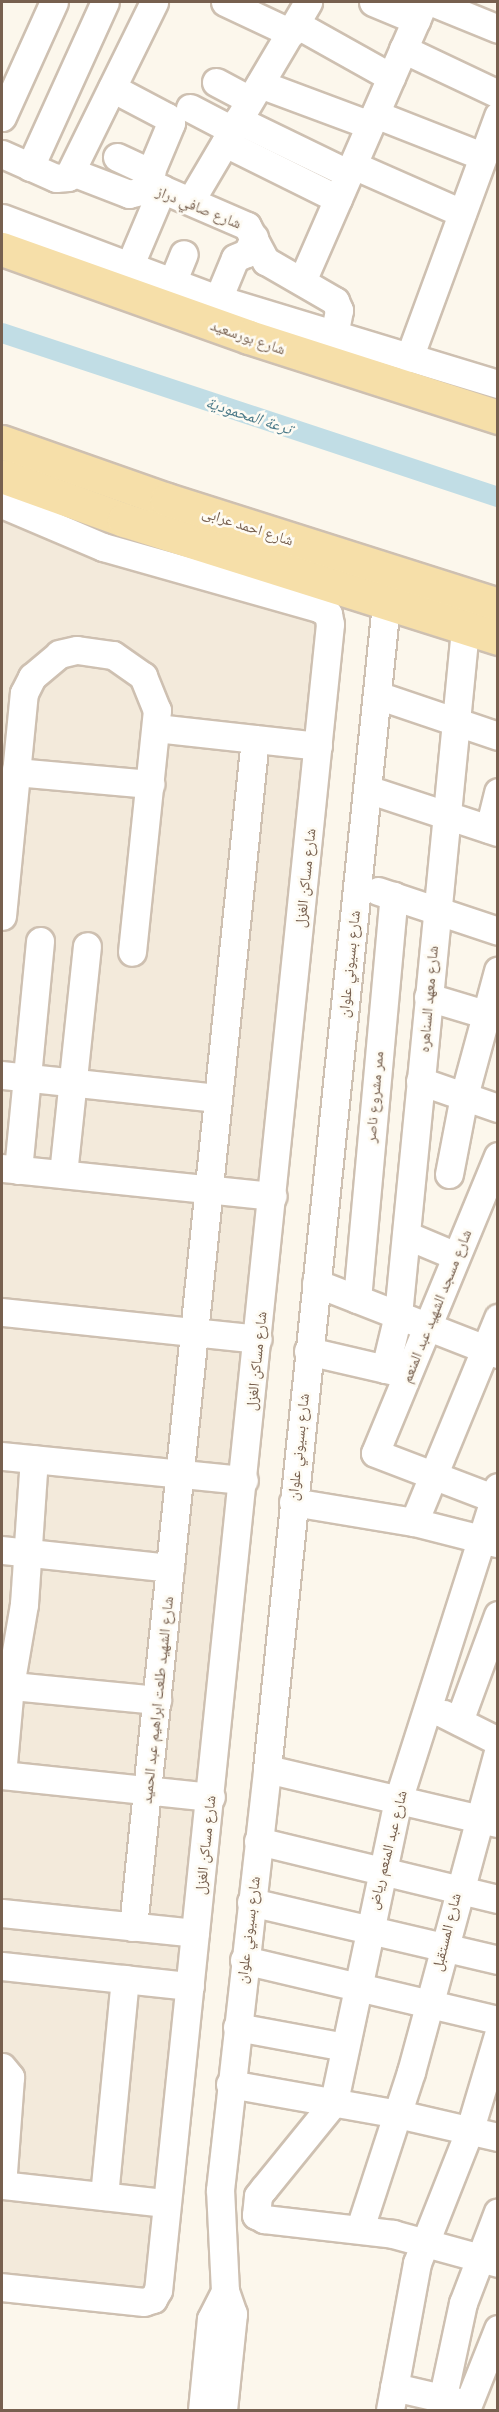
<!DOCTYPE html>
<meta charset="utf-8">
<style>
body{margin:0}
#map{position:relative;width:499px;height:2412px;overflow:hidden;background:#fcf7ec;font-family:"PT Sans","Noto Naskh Arabic",sans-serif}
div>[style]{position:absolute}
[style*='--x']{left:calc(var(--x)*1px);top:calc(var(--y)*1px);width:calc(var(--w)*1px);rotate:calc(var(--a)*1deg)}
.residential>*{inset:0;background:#f3eadb}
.canal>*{height:20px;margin:-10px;padding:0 10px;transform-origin:10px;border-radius:10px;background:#c1dde5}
.roads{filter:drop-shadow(2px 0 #cec0b1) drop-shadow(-2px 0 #cec0b1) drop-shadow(0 2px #cec0b1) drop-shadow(0 -2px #cec0b1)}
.minor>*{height:27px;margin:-13.5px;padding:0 13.5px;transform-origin:13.5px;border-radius:13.5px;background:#fff}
.major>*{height:33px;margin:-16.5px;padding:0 16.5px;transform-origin:16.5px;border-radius:16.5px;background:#f6dfa9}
span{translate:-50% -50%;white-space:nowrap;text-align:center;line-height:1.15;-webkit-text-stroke:5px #fefbf3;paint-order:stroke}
.street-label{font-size:15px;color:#77604f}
.water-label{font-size:16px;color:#4a7988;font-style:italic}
.frame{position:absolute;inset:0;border:3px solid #77604f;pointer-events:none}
</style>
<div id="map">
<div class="residential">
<i style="clip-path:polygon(2px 441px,330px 553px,147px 2311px,2px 2296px)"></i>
</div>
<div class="canal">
<i style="--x:2;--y:333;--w:522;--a:18.3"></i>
</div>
<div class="roads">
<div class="minor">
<i style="--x:225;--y:2;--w:73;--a:25.2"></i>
<i style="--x:373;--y:2;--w:47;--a:22.7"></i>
<i style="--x:432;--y:2;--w:71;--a:22.2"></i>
<i style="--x:296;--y:24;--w:109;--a:29.2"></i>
<i style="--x:403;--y:49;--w:105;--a:25.3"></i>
<i style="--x:216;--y:82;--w:38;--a:28"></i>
<i style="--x:260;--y:84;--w:117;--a:20.4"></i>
<i style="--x:112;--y:88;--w:62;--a:27.8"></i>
<i style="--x:167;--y:117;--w:7;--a:56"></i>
<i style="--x:171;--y:123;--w:73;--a:112.7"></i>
<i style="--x:190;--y:108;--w:47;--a:27.6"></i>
<i style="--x:375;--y:114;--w:115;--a:21.4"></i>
<i style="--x:2;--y:117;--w:126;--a:-65.7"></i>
<i style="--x:238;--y:120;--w:123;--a:25.9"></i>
<i style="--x:225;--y:143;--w:126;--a:26.4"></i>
<i style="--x:2;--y:154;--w:59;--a:24"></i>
<i style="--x:56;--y:178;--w:12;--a:-5"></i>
<i style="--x:68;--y:177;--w:195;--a:-63.8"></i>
<i style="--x:117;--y:157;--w:38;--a:25"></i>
<i style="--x:353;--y:165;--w:119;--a:23.8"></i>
<i style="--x:30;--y:167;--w:181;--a:-65.6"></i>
<i style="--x:72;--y:172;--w:61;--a:21.1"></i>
<i style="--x:129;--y:194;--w:29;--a:-14"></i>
<i style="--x:157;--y:187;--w:98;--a:23.4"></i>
<i style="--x:247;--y:226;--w:40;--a:62"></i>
<i style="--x:266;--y:261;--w:80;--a:30.1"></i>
<i style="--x:335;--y:301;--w:10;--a:66"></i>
<i style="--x:339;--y:310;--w:25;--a:101"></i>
<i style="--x:191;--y:200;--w:230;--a:-59.4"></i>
<i style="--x:2;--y:218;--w:231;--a:20.6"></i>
<i style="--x:218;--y:299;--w:293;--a:16.9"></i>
<i style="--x:129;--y:267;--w:85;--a:-67.1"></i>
<i style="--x:302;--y:281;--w:305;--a:-66.4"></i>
<i style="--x:172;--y:283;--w:31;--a:-68"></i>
<i style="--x:218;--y:299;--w:44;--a:-67.5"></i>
<i style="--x:235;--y:258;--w:13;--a:-23"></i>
<i style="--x:247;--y:253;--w:17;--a:-65"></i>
<i style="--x:409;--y:358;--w:258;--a:-69.8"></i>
<i style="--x:2;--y:504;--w:110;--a:23.1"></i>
<i style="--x:103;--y:547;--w:224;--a:15.8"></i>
<i style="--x:319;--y:608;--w:11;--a:34"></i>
<i style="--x:328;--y:614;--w:10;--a:79"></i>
<i style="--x:330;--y:624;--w:1675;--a:95.89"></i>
<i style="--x:158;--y:2290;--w:10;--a:119"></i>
<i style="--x:153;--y:2299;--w:9;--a:162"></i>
<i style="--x:144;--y:2302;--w:143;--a:-174"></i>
<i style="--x:377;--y:695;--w:128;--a:18.7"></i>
<i style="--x:156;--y:728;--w:163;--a:6.3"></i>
<i style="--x:15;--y:772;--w:136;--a:5.1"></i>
<i style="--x:367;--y:789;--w:138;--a:18.2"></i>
<i style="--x:489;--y:829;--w:38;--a:-76"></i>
<i style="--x:378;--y:891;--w:126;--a:18.4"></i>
<i style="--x:2;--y:916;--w:224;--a:-84.4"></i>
<i style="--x:24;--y:693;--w:18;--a:-63"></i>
<i style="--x:32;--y:677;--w:35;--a:-40"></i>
<i style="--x:59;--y:654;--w:18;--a:-13"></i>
<i style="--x:77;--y:650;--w:36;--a:8"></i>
<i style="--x:113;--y:655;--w:37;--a:35"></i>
<i style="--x:143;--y:676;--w:37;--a:68"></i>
<i style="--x:157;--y:710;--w:243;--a:95.9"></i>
<i style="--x:428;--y:997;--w:73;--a:16.7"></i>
<i style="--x:2;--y:1075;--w:217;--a:6.1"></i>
<i style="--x:420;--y:1081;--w:83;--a:19.1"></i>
<i style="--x:498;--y:1156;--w:321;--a:112.5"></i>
<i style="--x:375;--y:1453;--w:132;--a:20.9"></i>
<i style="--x:2;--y:1168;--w:272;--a:5.9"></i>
<i style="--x:18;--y:1170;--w:230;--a:-84.5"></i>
<i style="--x:63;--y:1174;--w:229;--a:-84"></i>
<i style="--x:449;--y:1174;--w:79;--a:-79.1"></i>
<i style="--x:464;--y:1096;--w:130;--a:-74.8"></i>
<i style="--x:406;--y:1235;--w:54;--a:22.8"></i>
<i style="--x:316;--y:1283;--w:195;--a:21.3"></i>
<i style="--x:357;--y:1299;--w:405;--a:-84.8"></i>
<i style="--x:2;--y:1312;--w:257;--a:6"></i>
<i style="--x:308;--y:1351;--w:98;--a:13"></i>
<i style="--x:385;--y:1369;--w:56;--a:-76.5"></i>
<i style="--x:398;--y:1315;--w:689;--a:-84.42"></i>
<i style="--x:2;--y:1456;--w:243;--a:5.7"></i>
<i style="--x:498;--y:1487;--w:329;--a:107.7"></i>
<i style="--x:398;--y:1800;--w:309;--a:102"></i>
<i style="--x:334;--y:2102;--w:111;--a:129.1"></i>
<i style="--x:264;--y:2188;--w:10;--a:127"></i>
<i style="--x:258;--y:2196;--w:19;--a:96"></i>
<i style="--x:256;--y:2215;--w:9;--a:27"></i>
<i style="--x:264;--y:2219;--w:130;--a:6.6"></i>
<i style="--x:393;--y:2234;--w:109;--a:15.4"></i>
<i style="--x:293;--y:1502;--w:123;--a:9.4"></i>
<i style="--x:414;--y:1522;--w:86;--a:14.2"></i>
<i style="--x:414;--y:1522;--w:221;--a:-67.6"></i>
<i style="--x:2;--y:1550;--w:169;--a:6.1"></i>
<i style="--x:2;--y:1685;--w:156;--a:5.5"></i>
<i style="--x:444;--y:1714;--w:60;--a:26.6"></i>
<i style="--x:459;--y:1721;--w:113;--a:-69.8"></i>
<i style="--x:267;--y:1769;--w:237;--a:13.2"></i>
<i style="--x:2;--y:1775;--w:89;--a:-84.9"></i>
<i style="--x:10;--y:1686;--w:83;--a:-80.3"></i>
<i style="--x:24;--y:1604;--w:145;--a:-86.1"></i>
<i style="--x:2;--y:1775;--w:210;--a:6"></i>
<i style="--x:258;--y:1841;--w:247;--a:13.6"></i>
<i style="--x:251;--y:1902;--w:254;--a:13.2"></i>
<i style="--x:2;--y:1913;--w:194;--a:5.9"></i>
<i style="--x:133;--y:1927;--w:1194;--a:-84.14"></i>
<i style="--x:244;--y:1960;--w:261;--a:13.3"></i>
<i style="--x:2;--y:1966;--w:189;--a:6.1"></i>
<i style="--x:237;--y:2027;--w:110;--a:10.5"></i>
<i style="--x:2;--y:2067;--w:13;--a:51"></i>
<i style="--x:10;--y:2077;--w:108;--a:94.2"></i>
<i style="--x:230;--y:2084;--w:171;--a:10.1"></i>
<i style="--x:398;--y:2114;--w:103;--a:13"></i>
<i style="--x:2;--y:2185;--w:165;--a:6.3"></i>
<i style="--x:104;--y:2196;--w:218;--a:-84.5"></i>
<i style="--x:360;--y:2228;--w:164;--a:-71.9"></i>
<i style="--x:411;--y:2072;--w:333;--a:-74.8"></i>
<i style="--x:394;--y:2387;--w:67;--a:13"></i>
<i style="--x:443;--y:2396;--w:95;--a:-77.9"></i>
<i style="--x:463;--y:2303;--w:97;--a:-69"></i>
<i style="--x:467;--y:2407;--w:84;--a:-68.3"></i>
<i style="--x:202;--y:2410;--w:91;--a:-84.4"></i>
<i style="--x:211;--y:2319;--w:31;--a:-63"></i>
<i style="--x:223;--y:2410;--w:97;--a:-84.1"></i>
<i style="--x:233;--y:2314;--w:24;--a:-109"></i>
<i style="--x:225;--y:2291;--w:101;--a:-92.8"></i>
<i style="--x:220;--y:2190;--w:424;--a:-83.6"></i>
<i style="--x:267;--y:1769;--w:1172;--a:-84.17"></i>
<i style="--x:390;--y:2410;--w:149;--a:-79.6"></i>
<i style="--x:417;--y:2263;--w:144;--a:-68.4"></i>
<i style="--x:470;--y:2129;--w:98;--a:-73.4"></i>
</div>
<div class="major">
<i style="--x:2;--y:249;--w:262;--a:19.6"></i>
<i style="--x:249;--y:337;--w:262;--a:17.8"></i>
<i style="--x:2;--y:442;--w:175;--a:19.4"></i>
<i style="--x:167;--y:500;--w:347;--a:17.6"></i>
<i style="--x:2;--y:476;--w:130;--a:19.8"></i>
<i style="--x:124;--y:520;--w:392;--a:17.5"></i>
</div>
</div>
<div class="street-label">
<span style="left:199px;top:207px;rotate:22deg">شارع صافي دراز</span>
<span style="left:248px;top:337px;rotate:19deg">شارع بورسعيد</span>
<span style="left:248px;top:526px;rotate:18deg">شارع احمد عرابى</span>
<span style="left:305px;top:878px;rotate:-84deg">شارع مساكن الغزل</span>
<span style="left:349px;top:964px;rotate:-84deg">شارع بسيوني علوان</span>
<span style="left:428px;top:999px;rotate:-85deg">شارع معهد السناهره</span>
<span style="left:374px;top:1097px;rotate:-85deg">ممر مشروع ناصر</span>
<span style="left:436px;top:1306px;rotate:-68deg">شارع مسجد الشهيد عبد المنعم</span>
<span style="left:256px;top:1361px;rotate:-84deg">شارع مساكن الغزل</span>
<span style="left:298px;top:1447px;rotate:-84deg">شارع بسيوني علوان</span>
<span style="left:157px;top:1700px;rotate:-84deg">شارع الشهيد طلعت ابراهيم عبد الحميد</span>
<span style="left:205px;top:1845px;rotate:-84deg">شارع مساكن الغزل</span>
<span style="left:387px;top:1850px;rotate:-76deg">شارع عبد المنعم رياض</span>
<span style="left:248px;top:1930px;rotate:-83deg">شارع بسيوني علوان</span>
<span style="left:446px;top:1932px;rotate:-76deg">شارع المستقبل</span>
</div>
<div class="water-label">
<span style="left:249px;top:415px;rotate:18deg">ترعة المحمودية</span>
</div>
<div class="frame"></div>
</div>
